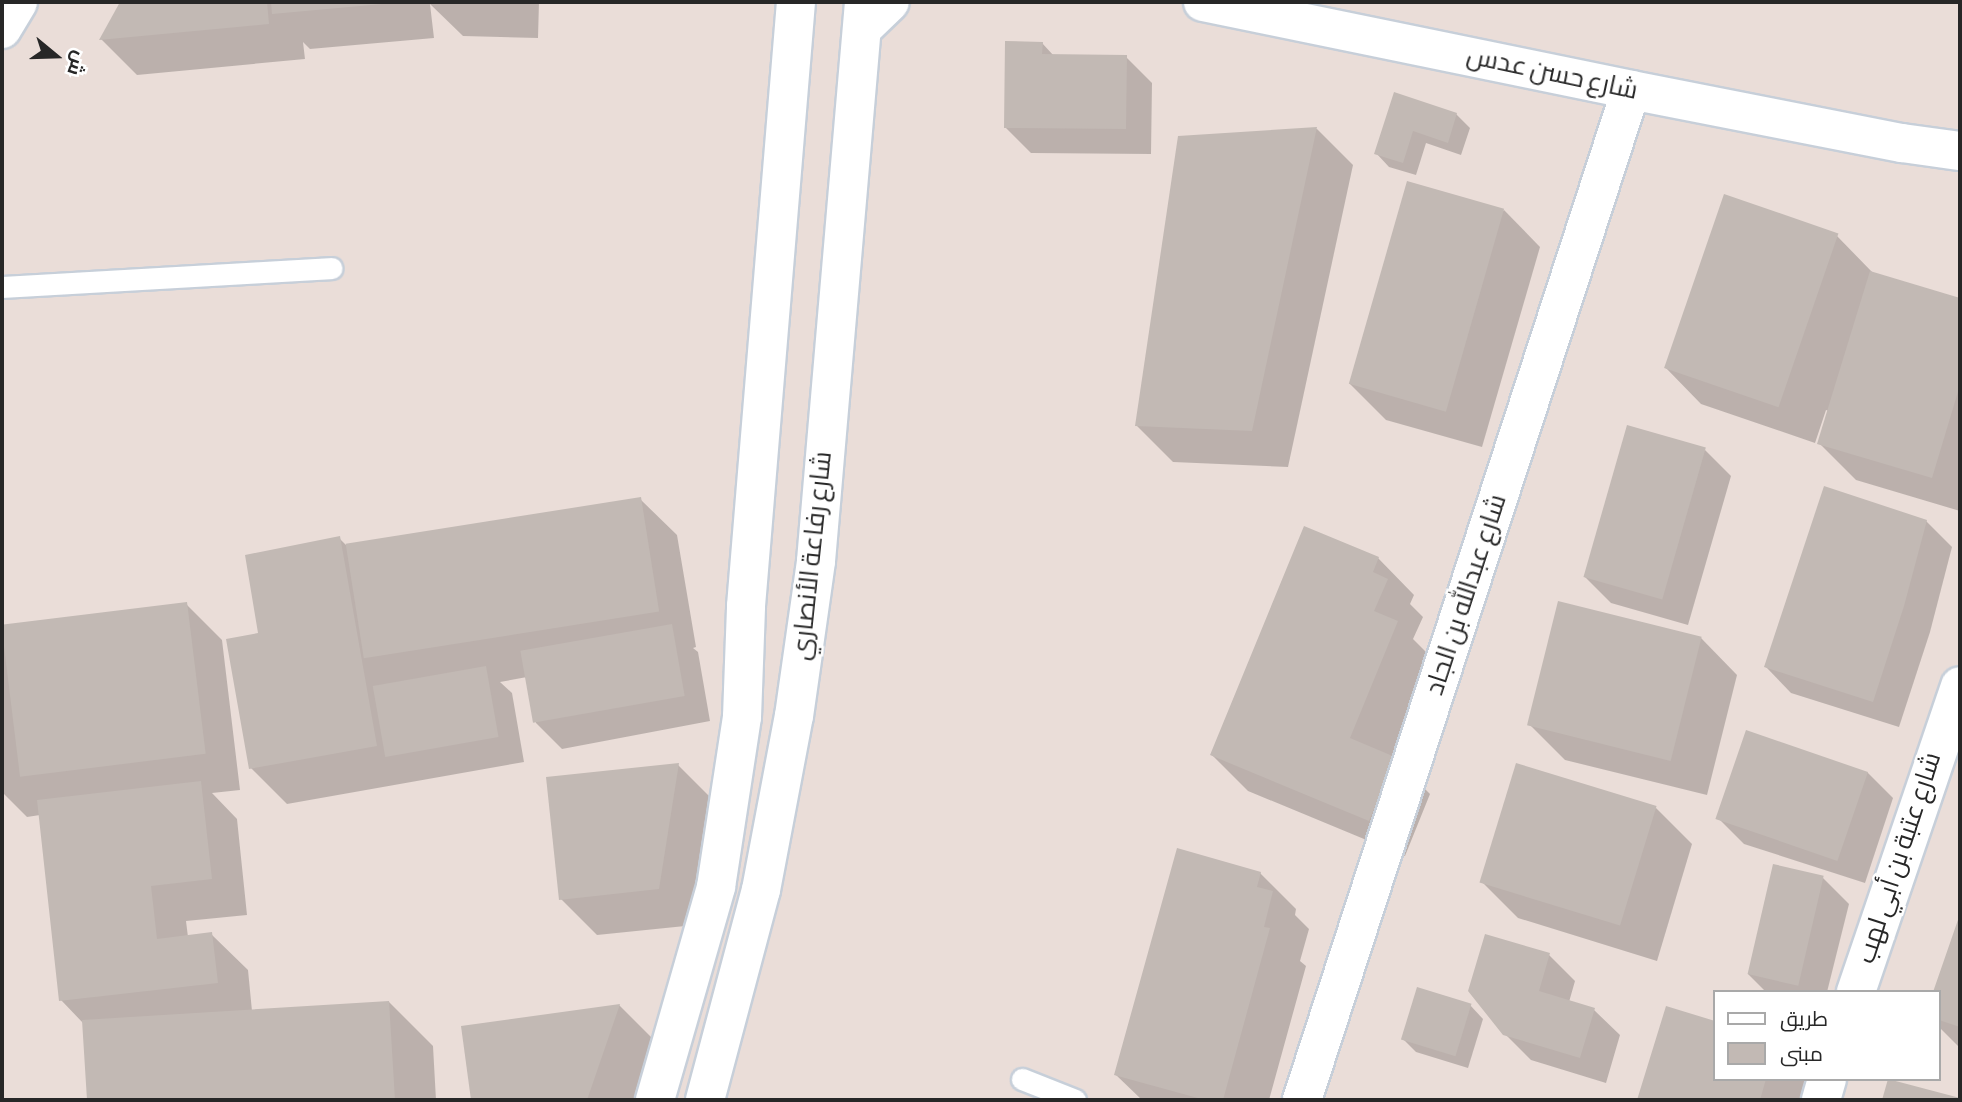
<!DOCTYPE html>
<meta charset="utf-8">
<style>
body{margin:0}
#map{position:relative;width:1962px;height:1102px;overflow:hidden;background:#eaddd8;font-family:"Sofia Sans Condensed",Cairo,sans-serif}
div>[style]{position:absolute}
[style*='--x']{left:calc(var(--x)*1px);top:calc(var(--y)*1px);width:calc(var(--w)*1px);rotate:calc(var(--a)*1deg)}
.shadow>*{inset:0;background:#0003}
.building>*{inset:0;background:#c2b9b4;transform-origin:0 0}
.roads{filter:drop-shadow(2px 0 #c7cfd9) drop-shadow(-2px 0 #c7cfd9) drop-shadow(0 2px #c7cfd9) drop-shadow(0 -2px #c7cfd9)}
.lane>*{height:21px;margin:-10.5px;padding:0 10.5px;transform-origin:10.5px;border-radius:10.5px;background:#fff}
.street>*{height:38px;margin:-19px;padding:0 19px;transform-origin:19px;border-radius:19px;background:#fff}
.secondary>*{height:38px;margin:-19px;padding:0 19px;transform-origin:19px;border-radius:19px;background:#fff}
span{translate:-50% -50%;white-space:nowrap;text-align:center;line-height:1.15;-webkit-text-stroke:5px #fff;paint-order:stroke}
.street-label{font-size:26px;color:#272727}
.frame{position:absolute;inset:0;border:4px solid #272727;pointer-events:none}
.legend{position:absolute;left:1713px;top:990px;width:228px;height:91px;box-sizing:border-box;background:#fff;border:2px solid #a9a9a9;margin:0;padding:9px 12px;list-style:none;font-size:21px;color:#272727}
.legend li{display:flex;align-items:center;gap:14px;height:35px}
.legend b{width:35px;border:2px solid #a9a9a9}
.north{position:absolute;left:21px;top:21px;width:70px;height:70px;-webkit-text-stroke:5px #fff;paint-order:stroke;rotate:109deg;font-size:19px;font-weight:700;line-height:28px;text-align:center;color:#272727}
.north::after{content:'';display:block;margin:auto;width:24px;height:32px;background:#272727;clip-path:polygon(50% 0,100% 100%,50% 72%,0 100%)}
</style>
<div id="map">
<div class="shadow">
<i style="clip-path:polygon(122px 2px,539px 2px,538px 38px,463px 36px,430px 4px,434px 38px,310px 49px,303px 42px,305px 59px,137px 75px,101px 39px)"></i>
<i style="clip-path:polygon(569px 2px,674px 2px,674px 3px)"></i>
<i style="clip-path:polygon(1042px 43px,1054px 56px,1126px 57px,1152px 83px,1151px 154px,1031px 153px,1005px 127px)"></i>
<i style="clip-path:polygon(1395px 94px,1456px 114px,1470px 128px,1461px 155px,1426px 143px,1416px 175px,1389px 167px,1376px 153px)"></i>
<i style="clip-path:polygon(1317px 129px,1353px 165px,1288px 467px,1173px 462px,1137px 426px,1180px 138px)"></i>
<i style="clip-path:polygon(1504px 210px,1540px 247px,1482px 447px,1386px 420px,1350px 384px)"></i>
<i style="clip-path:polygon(1837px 236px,1873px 273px,1960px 300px,1960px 511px,1856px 480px,1819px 443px,1829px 411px,1826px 410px,1815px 443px,1701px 404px,1665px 367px)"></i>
<i style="clip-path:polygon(1705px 450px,1731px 476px,1688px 625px,1611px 603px,1585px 577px)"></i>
<i style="clip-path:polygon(640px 499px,677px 535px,696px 647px,693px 648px,698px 652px,710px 721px,562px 749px,536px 723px,527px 677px,500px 682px,512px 693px,524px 762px,287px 804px,251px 768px,260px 635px,339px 538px,351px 550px)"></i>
<i style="clip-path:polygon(1926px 521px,1952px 547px,1930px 632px,1899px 727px,1791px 693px,1766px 667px)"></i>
<i style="clip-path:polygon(1378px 558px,1414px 595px,1410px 604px,1423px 617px,1413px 639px,1433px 659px,1393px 757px,1430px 794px,1405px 856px,1248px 791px,1212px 755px)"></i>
<i style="clip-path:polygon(186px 604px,222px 640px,240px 790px,212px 793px,237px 819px,247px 915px,186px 921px,188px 937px,211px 934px,248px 970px,252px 1011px,389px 1002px,433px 1046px,436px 1100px,88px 1100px,83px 1023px,61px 1000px,40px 815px,27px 817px,2px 792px,2px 627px)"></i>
<i style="clip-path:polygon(1701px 638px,1737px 675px,1707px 795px,1565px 760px,1529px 724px)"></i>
<i style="clip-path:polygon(678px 765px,714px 801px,695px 925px,597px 935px,561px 899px)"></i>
<i style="clip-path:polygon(1867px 772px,1893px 798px,1865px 883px,1744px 844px,1718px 818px)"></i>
<i style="clip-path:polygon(1656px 808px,1692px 844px,1657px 961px,1518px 918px,1481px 881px)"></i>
<i style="clip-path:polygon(1260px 873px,1296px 909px,1295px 915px,1309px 929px,1300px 961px,1306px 966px,1269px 1100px,1142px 1100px,1116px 1075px)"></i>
<i style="clip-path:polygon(1823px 878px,1849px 904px,1827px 992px,1766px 992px,1748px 974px)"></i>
<i style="clip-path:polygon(1960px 918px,1960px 1048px,1939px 1027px,1939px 992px,1935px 992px)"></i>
<i style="clip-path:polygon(1549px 955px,1575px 981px,1569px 1002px,1594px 1010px,1620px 1035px,1606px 1083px,1531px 1060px,1504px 1033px)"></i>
<i style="clip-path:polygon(619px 1005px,655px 1041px,635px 1100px,473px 1100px,463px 1028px)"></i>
<i style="clip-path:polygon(1470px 1005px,1483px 1019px,1468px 1068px,1416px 1052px,1403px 1039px)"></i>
<i style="clip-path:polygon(1667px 1008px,1715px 1023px,1715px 1079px,1813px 1079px,1807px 1100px,1639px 1100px)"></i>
</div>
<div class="building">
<i style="clip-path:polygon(120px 2px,267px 2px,269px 24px,99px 40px)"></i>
<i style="clip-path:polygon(271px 2px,382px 2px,382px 4px,272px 14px)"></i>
<i style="clip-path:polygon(1005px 41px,1043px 42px,1042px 54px,1127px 55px,1126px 129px,1004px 128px)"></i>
<i style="clip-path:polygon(1394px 92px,1457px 113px,1448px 143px,1413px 131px,1403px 163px,1374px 154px)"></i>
<i style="clip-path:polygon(1317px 127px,1252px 431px,1135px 426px,1178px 136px)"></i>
<i style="left:1407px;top:181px;width:101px;height:211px;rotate:16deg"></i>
<i style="left:1724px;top:194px;width:121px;height:184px;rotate:19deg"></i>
<i style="clip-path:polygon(1870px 271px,1960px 298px,1960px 385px,1932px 478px,1817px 444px)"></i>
<i style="left:1627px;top:425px;width:82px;height:158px;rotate:16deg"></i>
<i style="clip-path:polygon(1824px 486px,1927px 520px,1904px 606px,1873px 702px,1764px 667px)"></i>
<i style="left:641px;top:497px;width:116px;height:299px;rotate:81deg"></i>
<i style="clip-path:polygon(1304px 526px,1379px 557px,1373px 572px,1388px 579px,1374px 611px,1398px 621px,1350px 738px,1395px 757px,1369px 821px,1210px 755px)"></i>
<i style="clip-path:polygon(340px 536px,377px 746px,249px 769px,226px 639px,258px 633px,245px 555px)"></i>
<i style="left:1558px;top:601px;width:148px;height:128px;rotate:14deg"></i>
<i style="left:187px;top:602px;width:153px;height:187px;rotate:83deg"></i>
<i style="left:672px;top:624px;width:73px;height:154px;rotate:80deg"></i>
<i style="left:486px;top:666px;width:72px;height:115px;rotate:80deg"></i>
<i style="left:1746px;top:730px;width:129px;height:94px;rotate:19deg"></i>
<i style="clip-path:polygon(679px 763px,659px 889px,559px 900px,546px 777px)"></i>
<i style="left:1516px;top:763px;width:147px;height:125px;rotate:17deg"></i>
<i style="clip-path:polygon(201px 781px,212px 879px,151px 886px,157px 939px,212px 932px,218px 983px,59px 1001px,37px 800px)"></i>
<i style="clip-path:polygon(1177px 848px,1261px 872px,1257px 887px,1273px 891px,1264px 927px,1270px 928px,1223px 1100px,1205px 1100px,1114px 1075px)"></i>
<i style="left:1773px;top:864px;width:52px;height:113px;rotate:13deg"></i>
<i style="clip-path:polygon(1960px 914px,1960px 1027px,1939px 1020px,1939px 992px,1933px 992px)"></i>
<i style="clip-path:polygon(1485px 934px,1550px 953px,1539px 991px,1595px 1008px,1580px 1058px,1503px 1035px,1468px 991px)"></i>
<i style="left:1417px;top:987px;width:57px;height:55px;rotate:17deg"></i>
<i style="clip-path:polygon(389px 1001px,395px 1100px,87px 1100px,82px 1020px)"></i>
<i style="clip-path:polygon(620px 1004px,587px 1100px,471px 1100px,461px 1026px)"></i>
<i style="clip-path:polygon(1666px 1006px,1715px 1021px,1715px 1079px,1766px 1079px,1760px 1100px,1637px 1100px)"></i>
<i style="clip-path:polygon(1888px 1079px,1960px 1098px,1960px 1100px,1882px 1100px)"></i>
</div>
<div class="roads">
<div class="lane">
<i style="--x:2;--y:287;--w:330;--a:-3.3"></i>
<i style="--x:1022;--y:1079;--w:57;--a:21.6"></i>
</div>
<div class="street">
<i style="--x:1203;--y:2;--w:437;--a:11.6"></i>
<i style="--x:1631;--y:90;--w:276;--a:11.1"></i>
<i style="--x:1902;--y:143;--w:59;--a:7.9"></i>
<i style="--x:863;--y:28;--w:37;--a:-44"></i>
<i style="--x:2;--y:29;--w:31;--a:-59"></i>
<i style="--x:1856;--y:992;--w:323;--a:-71.2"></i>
<i style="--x:1302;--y:1100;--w:1062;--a:-71.96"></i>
<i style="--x:1821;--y:1100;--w:22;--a:-74"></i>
</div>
<div class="secondary">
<i style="--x:655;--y:1100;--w:222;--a:-74"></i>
<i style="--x:716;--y:887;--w:172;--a:-81.3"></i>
<i style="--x:742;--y:717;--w:111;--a:-87.9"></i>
<i style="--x:746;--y:606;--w:606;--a:-85.27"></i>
<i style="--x:705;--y:1100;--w:217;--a:-75.1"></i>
<i style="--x:761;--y:890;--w:177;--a:-79.3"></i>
<i style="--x:794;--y:716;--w:157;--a:-81.9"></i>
<i style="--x:816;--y:561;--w:561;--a:-85.09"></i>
</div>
</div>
<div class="street-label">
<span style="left:1552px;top:74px;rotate:12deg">شارع حسن عدس</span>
<span style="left:813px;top:556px;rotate:-84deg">شارع رفاعة الأنصاري</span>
<span style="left:1467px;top:595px;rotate:-72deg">شارع عبدالله بن الجاد</span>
<span style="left:1900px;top:858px;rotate:-72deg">شارع عتبة بن أبي لهب</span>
</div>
<div class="frame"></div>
<ul class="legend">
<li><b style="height:9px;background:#fff"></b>طريق</li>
<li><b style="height:19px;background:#c2b9b4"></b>مبنى</li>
</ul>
<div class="north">ش</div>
</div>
